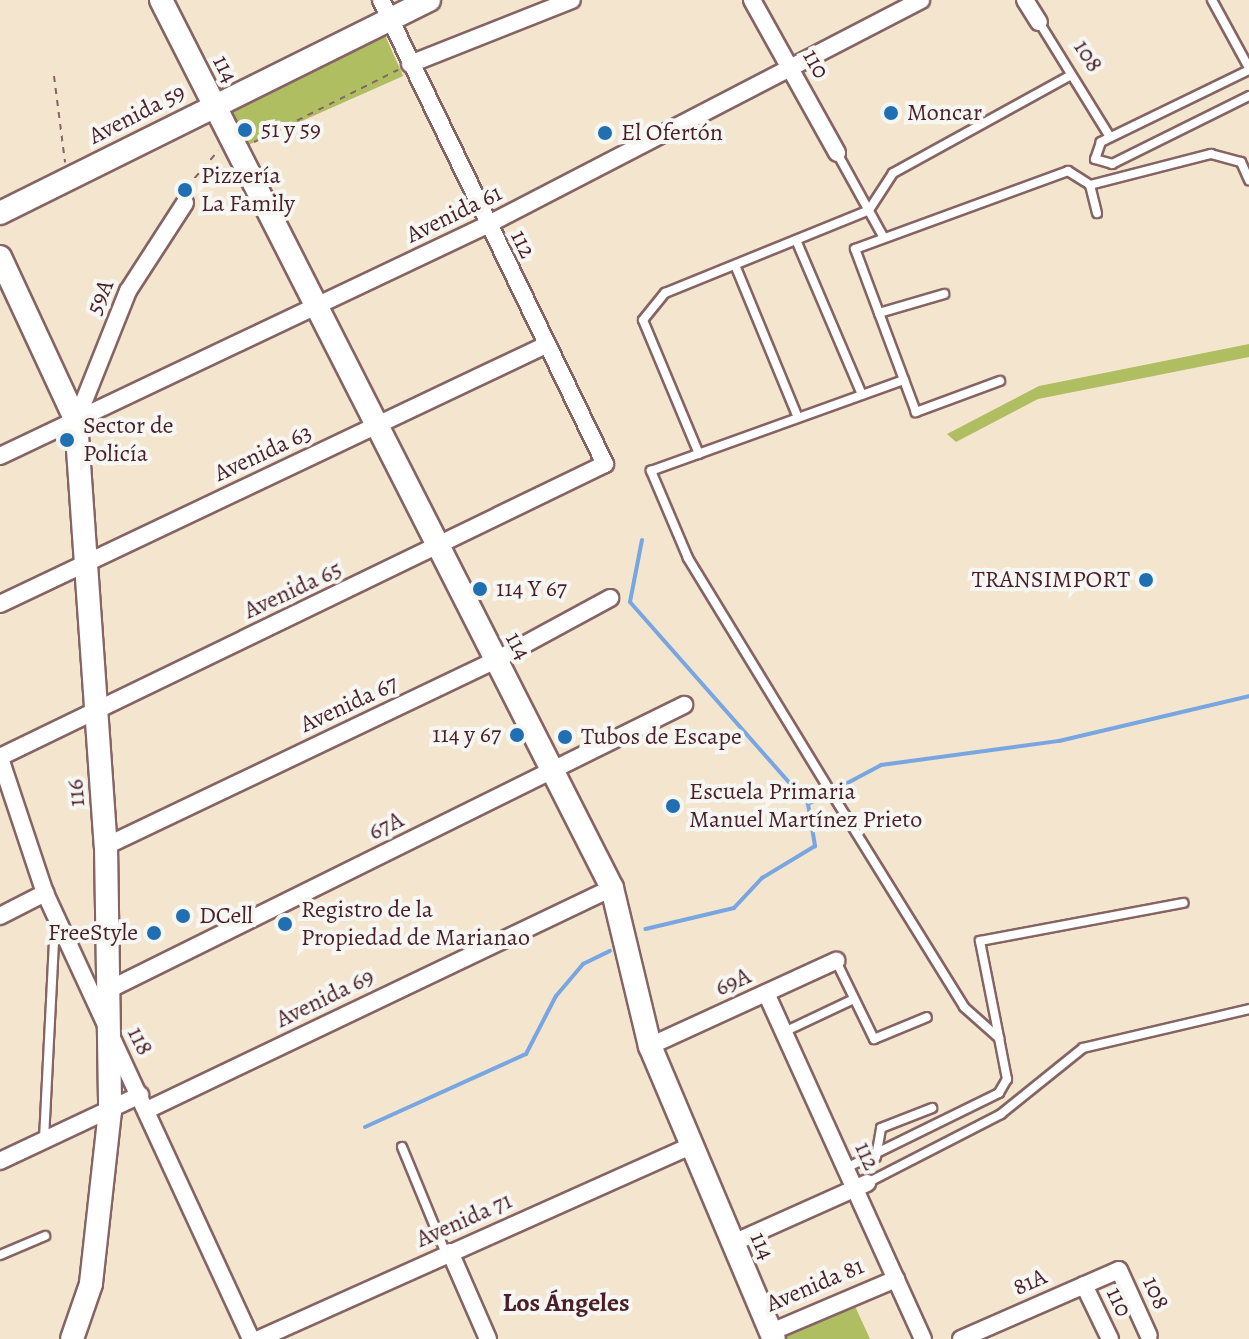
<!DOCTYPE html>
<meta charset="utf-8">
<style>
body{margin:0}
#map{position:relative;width:1249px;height:1339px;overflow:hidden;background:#f4e5cf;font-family:Alegreya,serif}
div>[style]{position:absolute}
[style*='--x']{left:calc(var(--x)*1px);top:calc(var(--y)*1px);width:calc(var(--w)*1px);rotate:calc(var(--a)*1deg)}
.green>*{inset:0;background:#afbe60;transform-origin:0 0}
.stream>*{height:4px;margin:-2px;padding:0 2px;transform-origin:2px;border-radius:2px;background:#78a6e1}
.path>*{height:2px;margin-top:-1px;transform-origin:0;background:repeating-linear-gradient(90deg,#866464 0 6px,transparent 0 12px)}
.roads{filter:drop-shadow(2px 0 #866464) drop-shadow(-2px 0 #866464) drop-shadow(0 2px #866464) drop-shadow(0 -2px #866464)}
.lane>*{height:8px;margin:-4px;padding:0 4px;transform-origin:4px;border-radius:4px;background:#fff}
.street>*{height:16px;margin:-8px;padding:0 8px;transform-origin:8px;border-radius:8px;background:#fff}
.secondary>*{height:22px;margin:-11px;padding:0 11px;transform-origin:11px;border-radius:11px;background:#fff}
.dots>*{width:22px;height:22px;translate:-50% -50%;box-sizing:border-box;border:4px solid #f6f6f2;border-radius:50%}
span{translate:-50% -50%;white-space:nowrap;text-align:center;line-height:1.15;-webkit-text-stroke:8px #f6f6f2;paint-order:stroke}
.street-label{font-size:24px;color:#4a1f2b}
.poi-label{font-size:24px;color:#4a1f2b}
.left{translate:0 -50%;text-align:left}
.right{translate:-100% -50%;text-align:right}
.neighbourhood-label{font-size:26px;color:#4a1f2b;font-weight:700}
</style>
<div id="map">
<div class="green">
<i style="left:384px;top:33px;width:47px;height:174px;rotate:66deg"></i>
<i style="clip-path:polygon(1249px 344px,1249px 357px,1038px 399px,956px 442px,947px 434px,1039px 386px)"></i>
<i style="clip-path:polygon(854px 1304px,870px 1339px,780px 1339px,780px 1337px)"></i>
</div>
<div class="stream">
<i style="--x:642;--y:540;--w:63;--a:101"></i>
<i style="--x:630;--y:602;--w:269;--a:48.6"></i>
<i style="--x:808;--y:804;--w:43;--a:80.5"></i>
<i style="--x:815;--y:846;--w:62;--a:148.9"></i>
<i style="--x:762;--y:878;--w:41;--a:133"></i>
<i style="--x:734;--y:908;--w:91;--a:166.7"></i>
<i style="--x:808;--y:804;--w:83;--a:-28.1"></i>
<i style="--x:881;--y:765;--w:180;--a:-7.7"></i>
<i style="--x:1059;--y:741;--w:195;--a:-13.3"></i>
<i style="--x:365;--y:1127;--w:177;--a:-24.4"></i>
<i style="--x:526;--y:1054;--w:65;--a:-62.7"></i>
<i style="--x:556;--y:996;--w:42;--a:-49.8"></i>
<i style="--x:583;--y:964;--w:30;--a:-26"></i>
</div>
<div class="path">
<i style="--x:54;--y:76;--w:87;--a:82.7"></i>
<i style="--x:254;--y:142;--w:161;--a:-26.6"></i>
<i style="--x:187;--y:187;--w:48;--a:-49.3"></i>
</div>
<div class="roads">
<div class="lane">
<i style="--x:1212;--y:0;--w:77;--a:61.4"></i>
<i style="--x:1039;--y:22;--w:135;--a:58.3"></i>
<i style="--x:1249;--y:70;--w:165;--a:154.1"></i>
<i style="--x:1101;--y:142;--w:18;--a:109"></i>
<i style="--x:1095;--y:159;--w:18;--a:16"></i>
<i style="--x:1112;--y:164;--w:153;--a:-26.4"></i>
<i style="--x:837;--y:153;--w:97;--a:61.1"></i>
<i style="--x:1090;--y:185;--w:125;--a:-14.4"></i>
<i style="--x:1211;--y:154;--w:31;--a:15"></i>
<i style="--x:1241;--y:162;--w:20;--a:66"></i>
<i style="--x:796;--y:240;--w:168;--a:66.9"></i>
<i style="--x:735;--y:265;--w:165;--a:67.6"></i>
<i style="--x:879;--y:313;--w:68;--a:-16.3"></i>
<i style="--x:1000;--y:381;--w:90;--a:159.7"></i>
<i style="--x:916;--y:412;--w:174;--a:-110.5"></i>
<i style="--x:855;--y:249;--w:227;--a:-20.1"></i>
<i style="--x:1068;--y:171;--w:26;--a:32"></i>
<i style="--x:1090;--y:185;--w:29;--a:76"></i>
<i style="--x:699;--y:454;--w:145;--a:-112.7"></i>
<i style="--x:643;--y:320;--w:35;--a:-51"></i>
<i style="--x:665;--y:293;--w:220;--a:-22.1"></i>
<i style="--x:869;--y:210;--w:44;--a:-57"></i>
<i style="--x:893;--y:173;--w:203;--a:-28.8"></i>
<i style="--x:827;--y:786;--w:267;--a:-121.4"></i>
<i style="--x:688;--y:558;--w:95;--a:-113"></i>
<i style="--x:651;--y:471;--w:269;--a:-19.8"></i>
<i style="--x:834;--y:797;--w:247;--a:58.2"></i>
<i style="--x:964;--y:1007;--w:47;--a:41.5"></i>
<i style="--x:999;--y:1038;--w:42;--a:79"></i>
<i style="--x:1007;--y:1079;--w:16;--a:120"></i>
<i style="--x:999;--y:1093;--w:170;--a:153.9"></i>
<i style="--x:836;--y:961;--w:87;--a:64"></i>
<i style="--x:874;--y:1039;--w:57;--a:-22.5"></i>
<i style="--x:784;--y:1032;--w:77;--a:-25.2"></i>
<i style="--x:999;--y:1037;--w:98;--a:-101.2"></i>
<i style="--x:980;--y:941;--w:207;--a:-10.6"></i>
<i style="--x:44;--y:1139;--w:214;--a:-87.1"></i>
<i style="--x:402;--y:1147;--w:116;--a:67.6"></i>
<i style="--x:876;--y:1157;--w:29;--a:-80"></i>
<i style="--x:881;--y:1128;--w:55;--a:-21.4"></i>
<i style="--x:867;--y:1183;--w:151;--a:-27.2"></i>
<i style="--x:1001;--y:1114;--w:105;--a:-38.8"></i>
<i style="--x:1083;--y:1048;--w:171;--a:-13.2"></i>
<i style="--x:0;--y:1255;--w:49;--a:-22.9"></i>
</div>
<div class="street">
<i style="--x:752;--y:0;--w:175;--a:60.9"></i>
<i style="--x:1025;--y:0;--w:26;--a:58"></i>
<i style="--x:410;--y:64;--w:174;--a:-21.6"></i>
<i style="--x:76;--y:421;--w:140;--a:-68.2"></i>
<i style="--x:128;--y:291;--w:105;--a:-57.1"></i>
<i style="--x:0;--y:456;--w:539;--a:-25.38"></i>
<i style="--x:487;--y:225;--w:489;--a:-27.4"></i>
<i style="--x:0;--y:604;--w:604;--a:-25.38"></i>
<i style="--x:0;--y:757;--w:672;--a:-25.84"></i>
<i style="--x:605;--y:464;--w:515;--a:-115.77"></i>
<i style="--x:0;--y:758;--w:142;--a:71.6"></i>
<i style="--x:45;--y:893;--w:491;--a:65.2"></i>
<i style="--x:106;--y:846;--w:432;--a:-25.5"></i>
<i style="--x:496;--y:660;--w:130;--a:-28.5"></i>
<i style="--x:0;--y:916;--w:51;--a:-27.1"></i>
<i style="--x:108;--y:990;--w:643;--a:-26.33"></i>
<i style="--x:766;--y:993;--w:380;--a:65.6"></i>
<i style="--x:650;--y:1046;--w:205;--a:-24.6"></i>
<i style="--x:147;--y:1110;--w:515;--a:-25.52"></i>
<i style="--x:0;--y:1161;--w:155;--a:-25.2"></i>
<i style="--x:733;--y:1243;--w:147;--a:-24.1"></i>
<i style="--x:450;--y:1252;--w:95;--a:66.4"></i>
<i style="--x:1084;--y:1285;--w:60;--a:64.3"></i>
<i style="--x:771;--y:1332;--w:136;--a:-23"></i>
<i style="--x:259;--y:1339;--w:473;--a:-24.1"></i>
<i style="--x:961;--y:1339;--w:172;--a:-23.6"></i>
<i style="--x:1119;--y:1270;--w:72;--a:65.6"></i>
</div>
<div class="secondary">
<i style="--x:161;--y:0;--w:996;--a:63.07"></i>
<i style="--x:612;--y:888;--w:163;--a:76.5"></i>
<i style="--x:650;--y:1046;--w:318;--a:67.1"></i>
<i style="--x:0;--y:213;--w:479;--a:-26.4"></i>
<i style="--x:0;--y:257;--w:181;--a:65.1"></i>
<i style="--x:76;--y:421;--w:426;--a:86"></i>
<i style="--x:106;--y:846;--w:265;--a:89.1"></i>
<i style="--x:110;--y:1111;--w:174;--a:96.3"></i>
<i style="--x:91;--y:1284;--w:58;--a:109.1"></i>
</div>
</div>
<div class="dots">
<i style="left:891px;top:113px;background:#1f6fb2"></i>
<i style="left:245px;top:130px;background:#1f6fb2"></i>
<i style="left:605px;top:133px;background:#1f6fb2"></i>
<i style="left:185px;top:190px;background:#1f6fb2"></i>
<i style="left:67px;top:440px;background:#1f6fb2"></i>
<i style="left:1146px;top:580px;background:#1f6fb2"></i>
<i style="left:480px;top:589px;background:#1f6fb2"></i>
<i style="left:517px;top:735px;background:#1f6fb2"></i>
<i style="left:565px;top:737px;background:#1f6fb2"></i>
<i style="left:673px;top:806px;background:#1f6fb2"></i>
<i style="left:183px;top:916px;background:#1f6fb2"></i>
<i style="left:285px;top:924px;background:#1f6fb2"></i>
<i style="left:154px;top:933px;background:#1f6fb2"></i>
</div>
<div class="street-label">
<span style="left:1088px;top:56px;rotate:58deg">108</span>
<span style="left:816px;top:64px;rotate:61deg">110</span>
<span style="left:225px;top:69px;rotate:64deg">114</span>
<span style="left:137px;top:114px;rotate:-27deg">Avenida 59</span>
<span style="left:454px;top:214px;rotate:-26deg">Avenida 61</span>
<span style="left:523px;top:244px;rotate:64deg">112</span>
<span style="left:100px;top:297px;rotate:-66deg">59A</span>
<span style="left:263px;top:453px;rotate:-25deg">Avenida 63</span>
<span style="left:293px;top:590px;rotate:-25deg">Avenida 65</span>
<span style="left:518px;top:646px;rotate:62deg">114</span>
<span style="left:349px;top:704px;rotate:-25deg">Avenida 67</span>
<span style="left:76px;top:793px;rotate:-94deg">116</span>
<span style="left:386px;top:826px;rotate:-26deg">67A</span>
<span style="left:733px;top:982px;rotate:-24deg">69A</span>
<span style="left:325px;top:998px;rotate:-26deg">Avenida 69</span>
<span style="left:140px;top:1041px;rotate:64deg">118</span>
<span style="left:867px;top:1156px;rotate:66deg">112</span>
<span style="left:464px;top:1220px;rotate:-24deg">Avenida 71</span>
<span style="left:762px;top:1246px;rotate:67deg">114</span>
<span style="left:1030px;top:1282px;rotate:-24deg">81A</span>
<span style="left:815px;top:1285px;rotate:-23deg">Avenida 81</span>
<span style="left:1156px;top:1293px;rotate:66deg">108</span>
<span style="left:1119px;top:1302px;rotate:65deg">110</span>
</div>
<div class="poi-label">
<span class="left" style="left:907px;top:113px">Moncar</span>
<span class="left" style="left:261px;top:130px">51 y 59</span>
<span class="left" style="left:621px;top:133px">El Ofertón</span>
<span class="left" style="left:201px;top:190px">Pizzería<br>La Family</span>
<span class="left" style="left:83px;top:440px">Sector de<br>Policía</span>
<span class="right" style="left:1130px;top:580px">TRANSIMPORT</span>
<span class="left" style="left:496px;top:589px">114 Y 67</span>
<span class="right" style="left:501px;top:735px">114 y 67</span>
<span class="left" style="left:581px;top:737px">Tubos de Escape</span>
<span class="left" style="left:689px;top:806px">Escuela Primaria<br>Manuel Martínez Prieto</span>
<span class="left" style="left:301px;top:924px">Registro de la<br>Propiedad de Marianao</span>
<span class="left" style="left:199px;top:916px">DCell</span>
<span class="right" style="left:138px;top:933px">FreeStyle</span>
</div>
<div class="neighbourhood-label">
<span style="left:566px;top:1303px">Los Ángeles</span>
</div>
</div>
